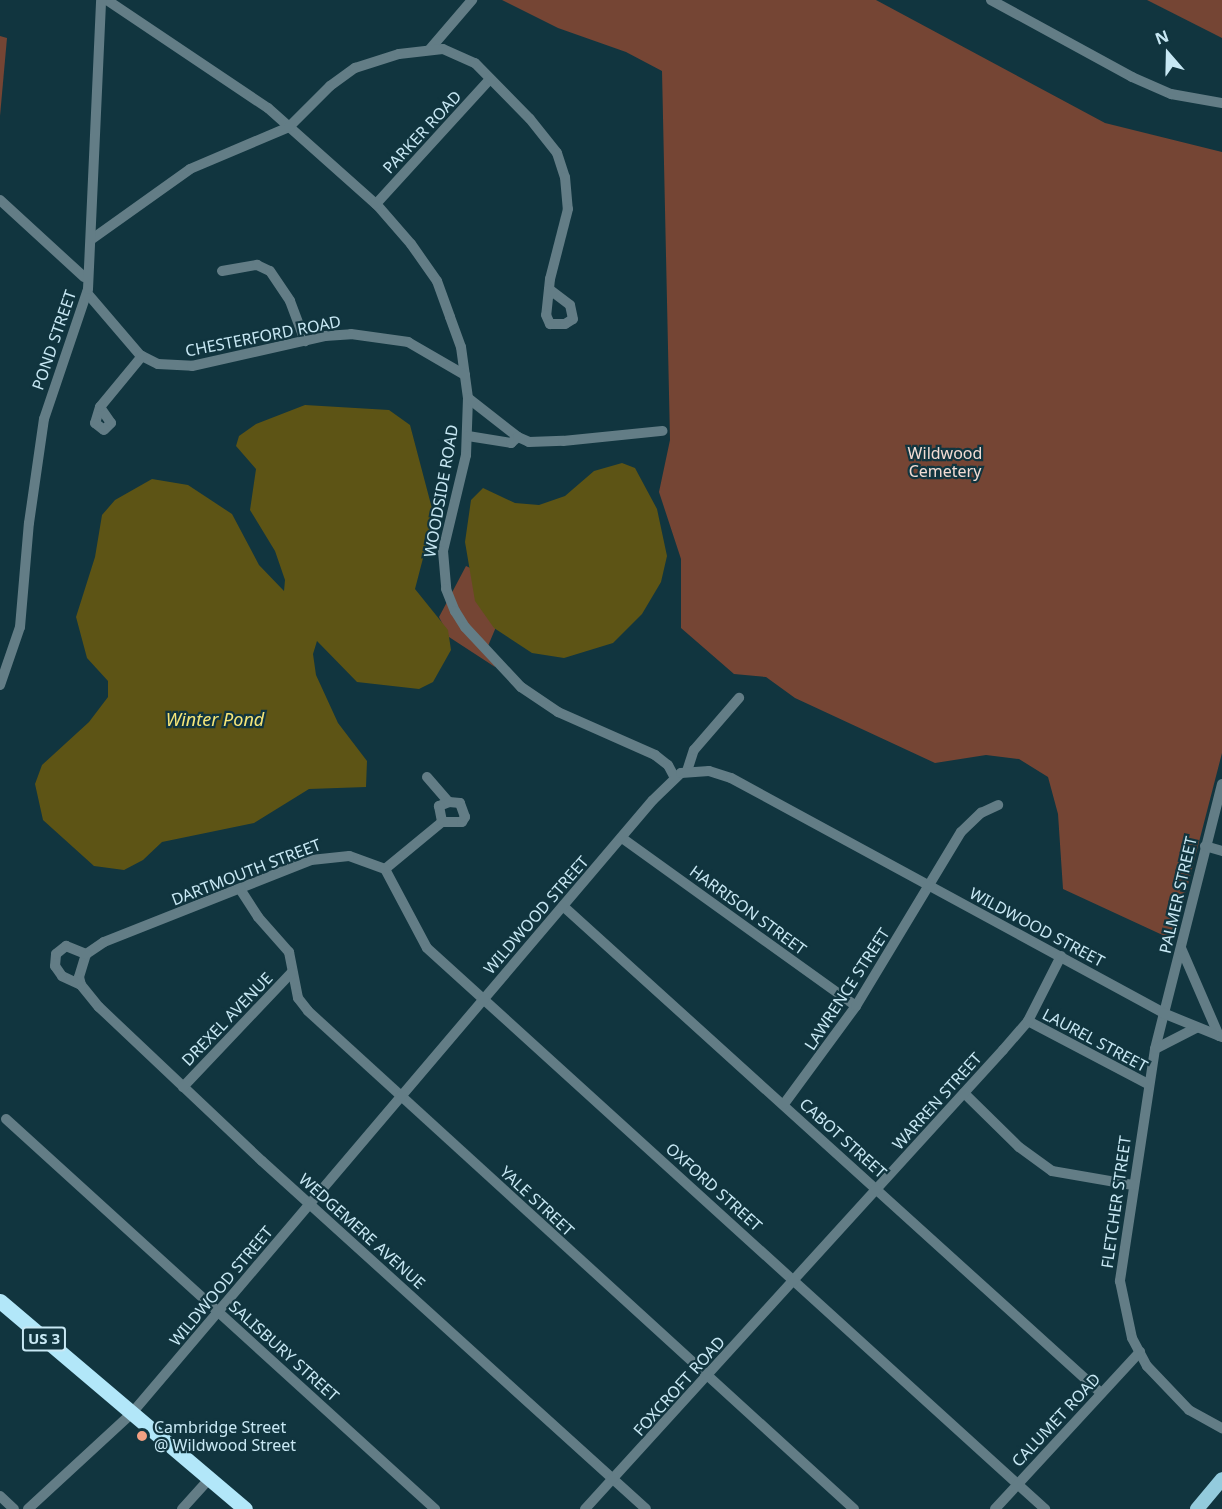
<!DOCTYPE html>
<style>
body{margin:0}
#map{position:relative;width:1222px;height:1509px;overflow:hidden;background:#11353f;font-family:"Noto Sans",sans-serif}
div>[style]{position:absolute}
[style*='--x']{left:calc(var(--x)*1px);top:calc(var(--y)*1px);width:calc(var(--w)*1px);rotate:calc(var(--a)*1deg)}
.green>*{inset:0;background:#754534}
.water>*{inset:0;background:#5d5415}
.minor>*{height:10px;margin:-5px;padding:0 5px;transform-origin:5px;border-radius:5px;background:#637d86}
.major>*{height:14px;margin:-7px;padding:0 7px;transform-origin:7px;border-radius:7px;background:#93cbdd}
.highway>*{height:15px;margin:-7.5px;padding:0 7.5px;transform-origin:7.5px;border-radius:7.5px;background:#b2e7f9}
.dots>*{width:16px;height:16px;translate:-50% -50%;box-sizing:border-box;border:3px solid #11353f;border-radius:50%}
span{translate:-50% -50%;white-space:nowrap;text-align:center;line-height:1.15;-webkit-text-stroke:4.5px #11353f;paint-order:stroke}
.shield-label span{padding:2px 4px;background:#11353f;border:2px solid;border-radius:4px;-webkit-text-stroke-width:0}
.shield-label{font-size:15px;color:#c8e8f4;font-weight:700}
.street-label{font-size:16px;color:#c8e8f4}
.park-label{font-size:16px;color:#f2dcd4}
.poi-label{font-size:16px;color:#c8e8f4}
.left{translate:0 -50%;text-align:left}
.water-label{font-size:18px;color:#f6e678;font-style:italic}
.north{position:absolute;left:1138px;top:24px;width:60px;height:60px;-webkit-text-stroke:4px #11353f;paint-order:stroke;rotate:340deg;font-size:16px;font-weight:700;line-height:24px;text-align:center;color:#c8e8f4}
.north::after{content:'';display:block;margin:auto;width:21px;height:27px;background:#c8e8f4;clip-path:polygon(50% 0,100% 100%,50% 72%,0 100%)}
</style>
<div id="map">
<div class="green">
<i style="clip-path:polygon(502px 0,876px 0,1105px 123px,1222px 152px,1222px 753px,1177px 927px,1169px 938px,1063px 889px,1058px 814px,1048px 777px,1019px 759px,986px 755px,935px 763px,795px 698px,766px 677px,734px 674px,681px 628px,681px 559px,659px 492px,670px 440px,662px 71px,626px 52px,558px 28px)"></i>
<i style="clip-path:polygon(1147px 0,1222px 0,1222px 38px)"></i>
<i style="clip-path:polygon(0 36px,7px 38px,0 116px)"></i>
<i style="clip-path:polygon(466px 566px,485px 575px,496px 627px,488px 646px,495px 667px,449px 637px,439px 617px)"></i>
</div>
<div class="water">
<i style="clip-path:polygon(305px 405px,389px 410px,410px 425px,434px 516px,415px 589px,448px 630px,451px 650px,433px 682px,419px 689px,357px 682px,317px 641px,313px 654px,316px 675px,338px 723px,367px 761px,366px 787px,309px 789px,254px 823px,162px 842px,143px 860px,124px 870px,94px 866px,43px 820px,35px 784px,42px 765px,89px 722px,108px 697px,108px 681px,87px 658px,76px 617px,95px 557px,102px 515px,115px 500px,152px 479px,188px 485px,232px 514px,259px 565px,284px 591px,285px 580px,275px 551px,250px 510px,256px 469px,236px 446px,239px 436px,256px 424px)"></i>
<i style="clip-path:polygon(622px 463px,635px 468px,657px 509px,667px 556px,661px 582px,642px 614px,613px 643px,564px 658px,532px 653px,494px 628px,475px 601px,465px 542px,471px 500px,483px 488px,515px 503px,539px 505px,565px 496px,594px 471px)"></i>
</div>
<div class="minor">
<i style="--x:107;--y:0;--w:194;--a:33.9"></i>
<i style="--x:268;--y:108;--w:147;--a:41.7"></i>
<i style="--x:378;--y:206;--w:50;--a:49"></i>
<i style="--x:411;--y:244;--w:45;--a:54.9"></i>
<i style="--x:437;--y:281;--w:38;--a:70"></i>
<i style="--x:450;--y:317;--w:32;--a:70"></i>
<i style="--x:461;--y:347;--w:51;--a:82.2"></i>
<i style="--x:468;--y:398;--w:57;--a:92"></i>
<i style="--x:466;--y:455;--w:99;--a:103.5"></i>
<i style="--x:443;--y:551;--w:38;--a:85"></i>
<i style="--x:446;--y:589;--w:24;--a:68"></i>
<i style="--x:455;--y:611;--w:19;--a:58"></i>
<i style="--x:465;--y:627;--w:82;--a:47"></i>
<i style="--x:521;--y:687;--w:45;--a:34"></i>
<i style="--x:558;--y:712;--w:106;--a:23.9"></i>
<i style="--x:655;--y:755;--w:16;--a:38"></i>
<i style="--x:668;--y:765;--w:15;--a:62"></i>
<i style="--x:991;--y:0;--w:161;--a:28.6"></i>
<i style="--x:1132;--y:77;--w:43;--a:23.6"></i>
<i style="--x:1171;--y:94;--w:52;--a:10"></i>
<i style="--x:430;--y:49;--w:65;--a:-49.4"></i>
<i style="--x:0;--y:200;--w:114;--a:42.5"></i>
<i style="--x:376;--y:204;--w:169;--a:-47.6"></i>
<i style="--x:92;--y:239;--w:120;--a:-35.5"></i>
<i style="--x:190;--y:169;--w:108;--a:-23"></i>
<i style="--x:289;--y:127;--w:58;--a:-45"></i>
<i style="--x:330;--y:86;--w:31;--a:-36"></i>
<i style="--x:355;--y:68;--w:46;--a:-17.7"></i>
<i style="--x:399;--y:54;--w:44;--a:-6.5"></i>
<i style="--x:443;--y:49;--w:35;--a:24"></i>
<i style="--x:475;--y:63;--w:78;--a:45.5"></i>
<i style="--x:530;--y:119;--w:43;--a:51.5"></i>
<i style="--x:557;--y:153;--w:25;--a:72"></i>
<i style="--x:565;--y:177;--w:32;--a:85"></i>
<i style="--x:568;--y:209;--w:72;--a:104.4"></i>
<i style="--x:550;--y:279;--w:36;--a:96"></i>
<i style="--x:546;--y:315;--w:10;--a:66"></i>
<i style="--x:550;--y:324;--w:15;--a:0"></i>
<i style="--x:565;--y:324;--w:9;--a:-32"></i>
<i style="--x:573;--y:319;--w:14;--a:-102"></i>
<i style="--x:570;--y:305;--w:26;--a:-143"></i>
<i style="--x:222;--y:271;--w:36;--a:-10"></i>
<i style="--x:257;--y:265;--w:14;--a:25"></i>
<i style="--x:270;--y:271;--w:36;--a:56"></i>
<i style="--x:290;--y:301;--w:43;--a:69.4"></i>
<i style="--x:87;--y:293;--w:82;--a:49.5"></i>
<i style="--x:140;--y:355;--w:20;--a:27"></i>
<i style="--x:158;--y:364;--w:34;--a:3"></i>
<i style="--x:192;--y:366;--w:136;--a:-12.7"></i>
<i style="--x:325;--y:336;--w:26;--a:-4"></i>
<i style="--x:351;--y:334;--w:58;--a:8"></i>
<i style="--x:408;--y:342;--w:66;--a:30.1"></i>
<i style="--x:468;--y:398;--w:63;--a:38"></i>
<i style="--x:100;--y:407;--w:17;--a:107"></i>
<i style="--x:95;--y:423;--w:11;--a:38"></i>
<i style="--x:104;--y:430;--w:10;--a:-45"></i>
<i style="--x:111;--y:423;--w:19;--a:-125"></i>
<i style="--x:100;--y:407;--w:66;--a:-50.5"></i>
<i style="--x:468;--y:436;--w:44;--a:9.2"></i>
<i style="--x:511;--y:443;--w:9;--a:-41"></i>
<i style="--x:518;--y:437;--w:12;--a:24"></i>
<i style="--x:529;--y:442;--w:34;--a:-2"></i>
<i style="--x:563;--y:441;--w:100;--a:-5.8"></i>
<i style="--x:0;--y:685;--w:61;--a:-71"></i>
<i style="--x:20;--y:627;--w:104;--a:-85.1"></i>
<i style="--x:29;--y:523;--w:105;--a:-81.8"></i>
<i style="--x:44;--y:419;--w:137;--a:-71.3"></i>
<i style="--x:88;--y:289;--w:289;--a:-87.4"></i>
<i style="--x:687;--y:771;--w:22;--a:-72"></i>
<i style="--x:694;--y:750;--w:69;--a:-49.1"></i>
<i style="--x:427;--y:777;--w:33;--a:49"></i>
<i style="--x:449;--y:802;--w:11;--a:158"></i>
<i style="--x:439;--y:806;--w:16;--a:79"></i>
<i style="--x:442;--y:822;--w:74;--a:140.5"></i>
<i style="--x:385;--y:869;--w:38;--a:-160"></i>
<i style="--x:349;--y:856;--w:38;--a:174"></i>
<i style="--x:311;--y:860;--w:223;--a:158.4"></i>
<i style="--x:104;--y:942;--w:22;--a:146"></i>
<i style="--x:86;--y:954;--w:24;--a:107"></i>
<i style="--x:79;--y:977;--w:8;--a:76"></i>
<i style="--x:81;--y:985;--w:28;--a:51"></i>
<i style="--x:99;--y:1007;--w:224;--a:43.4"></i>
<i style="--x:262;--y:1161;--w:518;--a:42.18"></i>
<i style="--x:1222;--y:784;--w:273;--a:104.2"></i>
<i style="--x:1155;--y:1049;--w:235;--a:98.6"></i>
<i style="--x:1120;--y:1281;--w:58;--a:78.1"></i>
<i style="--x:1132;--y:1338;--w:32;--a:62"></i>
<i style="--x:1147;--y:1366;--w:61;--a:46.3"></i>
<i style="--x:1189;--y:1410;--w:38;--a:29"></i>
<i style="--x:442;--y:822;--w:20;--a:0"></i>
<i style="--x:462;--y:822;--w:6;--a:-59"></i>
<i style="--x:465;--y:817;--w:15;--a:-110"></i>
<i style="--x:460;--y:803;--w:11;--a:-175"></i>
<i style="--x:622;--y:838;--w:288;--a:35.7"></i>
<i style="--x:1205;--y:846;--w:18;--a:16"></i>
<i style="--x:385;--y:869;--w:89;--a:62"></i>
<i style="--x:427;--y:948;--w:835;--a:42.23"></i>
<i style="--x:240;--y:889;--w:33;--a:57"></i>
<i style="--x:258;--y:917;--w:47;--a:48.5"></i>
<i style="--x:289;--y:952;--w:47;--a:78.9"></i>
<i style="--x:298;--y:998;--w:16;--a:52"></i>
<i style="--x:308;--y:1011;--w:739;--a:42.37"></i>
<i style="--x:563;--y:906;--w:726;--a:42.15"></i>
<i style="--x:1181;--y:948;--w:96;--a:66.6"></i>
<i style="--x:81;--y:985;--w:21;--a:-155"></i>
<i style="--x:62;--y:976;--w:12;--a:-125"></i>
<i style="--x:55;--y:966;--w:12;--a:-85"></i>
<i style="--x:56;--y:954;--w:13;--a:-39"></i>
<i style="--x:66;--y:946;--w:22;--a:22"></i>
<i style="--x:1028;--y:1021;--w:136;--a:27.7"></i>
<i style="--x:1155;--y:1049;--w:46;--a:-27.1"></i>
<i style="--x:183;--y:1087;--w:158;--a:-46.5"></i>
<i style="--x:964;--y:1093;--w:77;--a:44.5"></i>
<i style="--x:1019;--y:1147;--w:41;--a:36"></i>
<i style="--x:1052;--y:1171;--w:82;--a:9.8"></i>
<i style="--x:784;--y:1104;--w:122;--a:-53.7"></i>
<i style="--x:856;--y:1006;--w:203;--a:-58.9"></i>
<i style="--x:961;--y:832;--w:28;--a:-44"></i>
<i style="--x:981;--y:813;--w:19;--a:-25"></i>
<i style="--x:6;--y:1119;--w:580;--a:42.27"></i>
<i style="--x:0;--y:1496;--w:19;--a:43"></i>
<i style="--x:28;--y:1509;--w:142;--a:-42.7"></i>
<i style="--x:132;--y:1413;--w:804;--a:-49.64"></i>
<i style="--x:653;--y:800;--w:39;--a:-44"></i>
<i style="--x:681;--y:773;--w:28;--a:-4"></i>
<i style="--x:709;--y:771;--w:23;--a:18"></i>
<i style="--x:731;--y:778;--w:492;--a:28.5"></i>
<i style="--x:1163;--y:1013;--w:64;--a:22.1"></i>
<i style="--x:182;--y:1509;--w:42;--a:-47.9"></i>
<i style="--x:585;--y:1509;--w:621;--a:-47.68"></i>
<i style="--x:1003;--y:1050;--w:38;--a:-49"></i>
<i style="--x:1028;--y:1021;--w:73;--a:-63.1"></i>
<i style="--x:995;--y:1509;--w:214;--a:-47.3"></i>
</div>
<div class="major">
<i style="--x:1197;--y:1509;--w:39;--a:-50"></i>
</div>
<div class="highway">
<i style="--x:0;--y:1301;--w:321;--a:40.3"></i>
</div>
<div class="dots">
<i style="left:142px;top:1436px;background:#f3a082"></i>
</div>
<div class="shield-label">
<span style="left:44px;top:1339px">US 3</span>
</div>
<div class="street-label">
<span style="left:422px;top:132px;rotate:-47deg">PARKER ROAD</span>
<span style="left:263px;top:336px;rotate:-11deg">CHESTERFORD ROAD</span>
<span style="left:54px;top:340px;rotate:-71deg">POND STREET</span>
<span style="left:441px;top:491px;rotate:-80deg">WOODSIDE ROAD</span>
<span style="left:246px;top:872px;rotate:-21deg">DARTMOUTH STREET</span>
<span style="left:1178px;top:895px;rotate:-77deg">PALMER STREET</span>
<span style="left:748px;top:910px;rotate:36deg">HARRISON STREET</span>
<span style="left:536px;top:915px;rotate:-49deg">WILDWOOD STREET</span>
<span style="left:1037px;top:927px;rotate:28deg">WILDWOOD STREET</span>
<span style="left:847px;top:989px;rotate:-57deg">LAWRENCE STREET</span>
<span style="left:227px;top:1019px;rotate:-46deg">DREXEL AVENUE</span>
<span style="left:1095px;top:1040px;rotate:28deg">LAUREL STREET</span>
<span style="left:937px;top:1101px;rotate:-48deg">WARREN STREET</span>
<span style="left:843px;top:1138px;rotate:42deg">CABOT STREET</span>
<span style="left:714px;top:1187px;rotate:42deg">OXFORD STREET</span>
<span style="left:537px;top:1201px;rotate:43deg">YALE STREET</span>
<span style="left:1116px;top:1202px;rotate:-82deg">FLETCHER STREET</span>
<span style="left:362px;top:1231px;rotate:42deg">WEDGEMERE AVENUE</span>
<span style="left:221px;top:1286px;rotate:-50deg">WILDWOOD STREET</span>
<span style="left:284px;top:1351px;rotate:42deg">SALISBURY STREET</span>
<span style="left:679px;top:1386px;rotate:-48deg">FOXCROFT ROAD</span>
<span style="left:1056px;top:1420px;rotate:-47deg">CALUMET ROAD</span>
</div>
<div class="park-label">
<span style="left:945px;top:462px">Wildwood<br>Cemetery</span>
</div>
<div class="poi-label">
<span class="left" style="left:154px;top:1436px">Cambridge Street<br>@ Wildwood Street</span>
</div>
<div class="water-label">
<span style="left:215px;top:719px">Winter Pond</span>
</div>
<div class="north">N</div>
</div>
